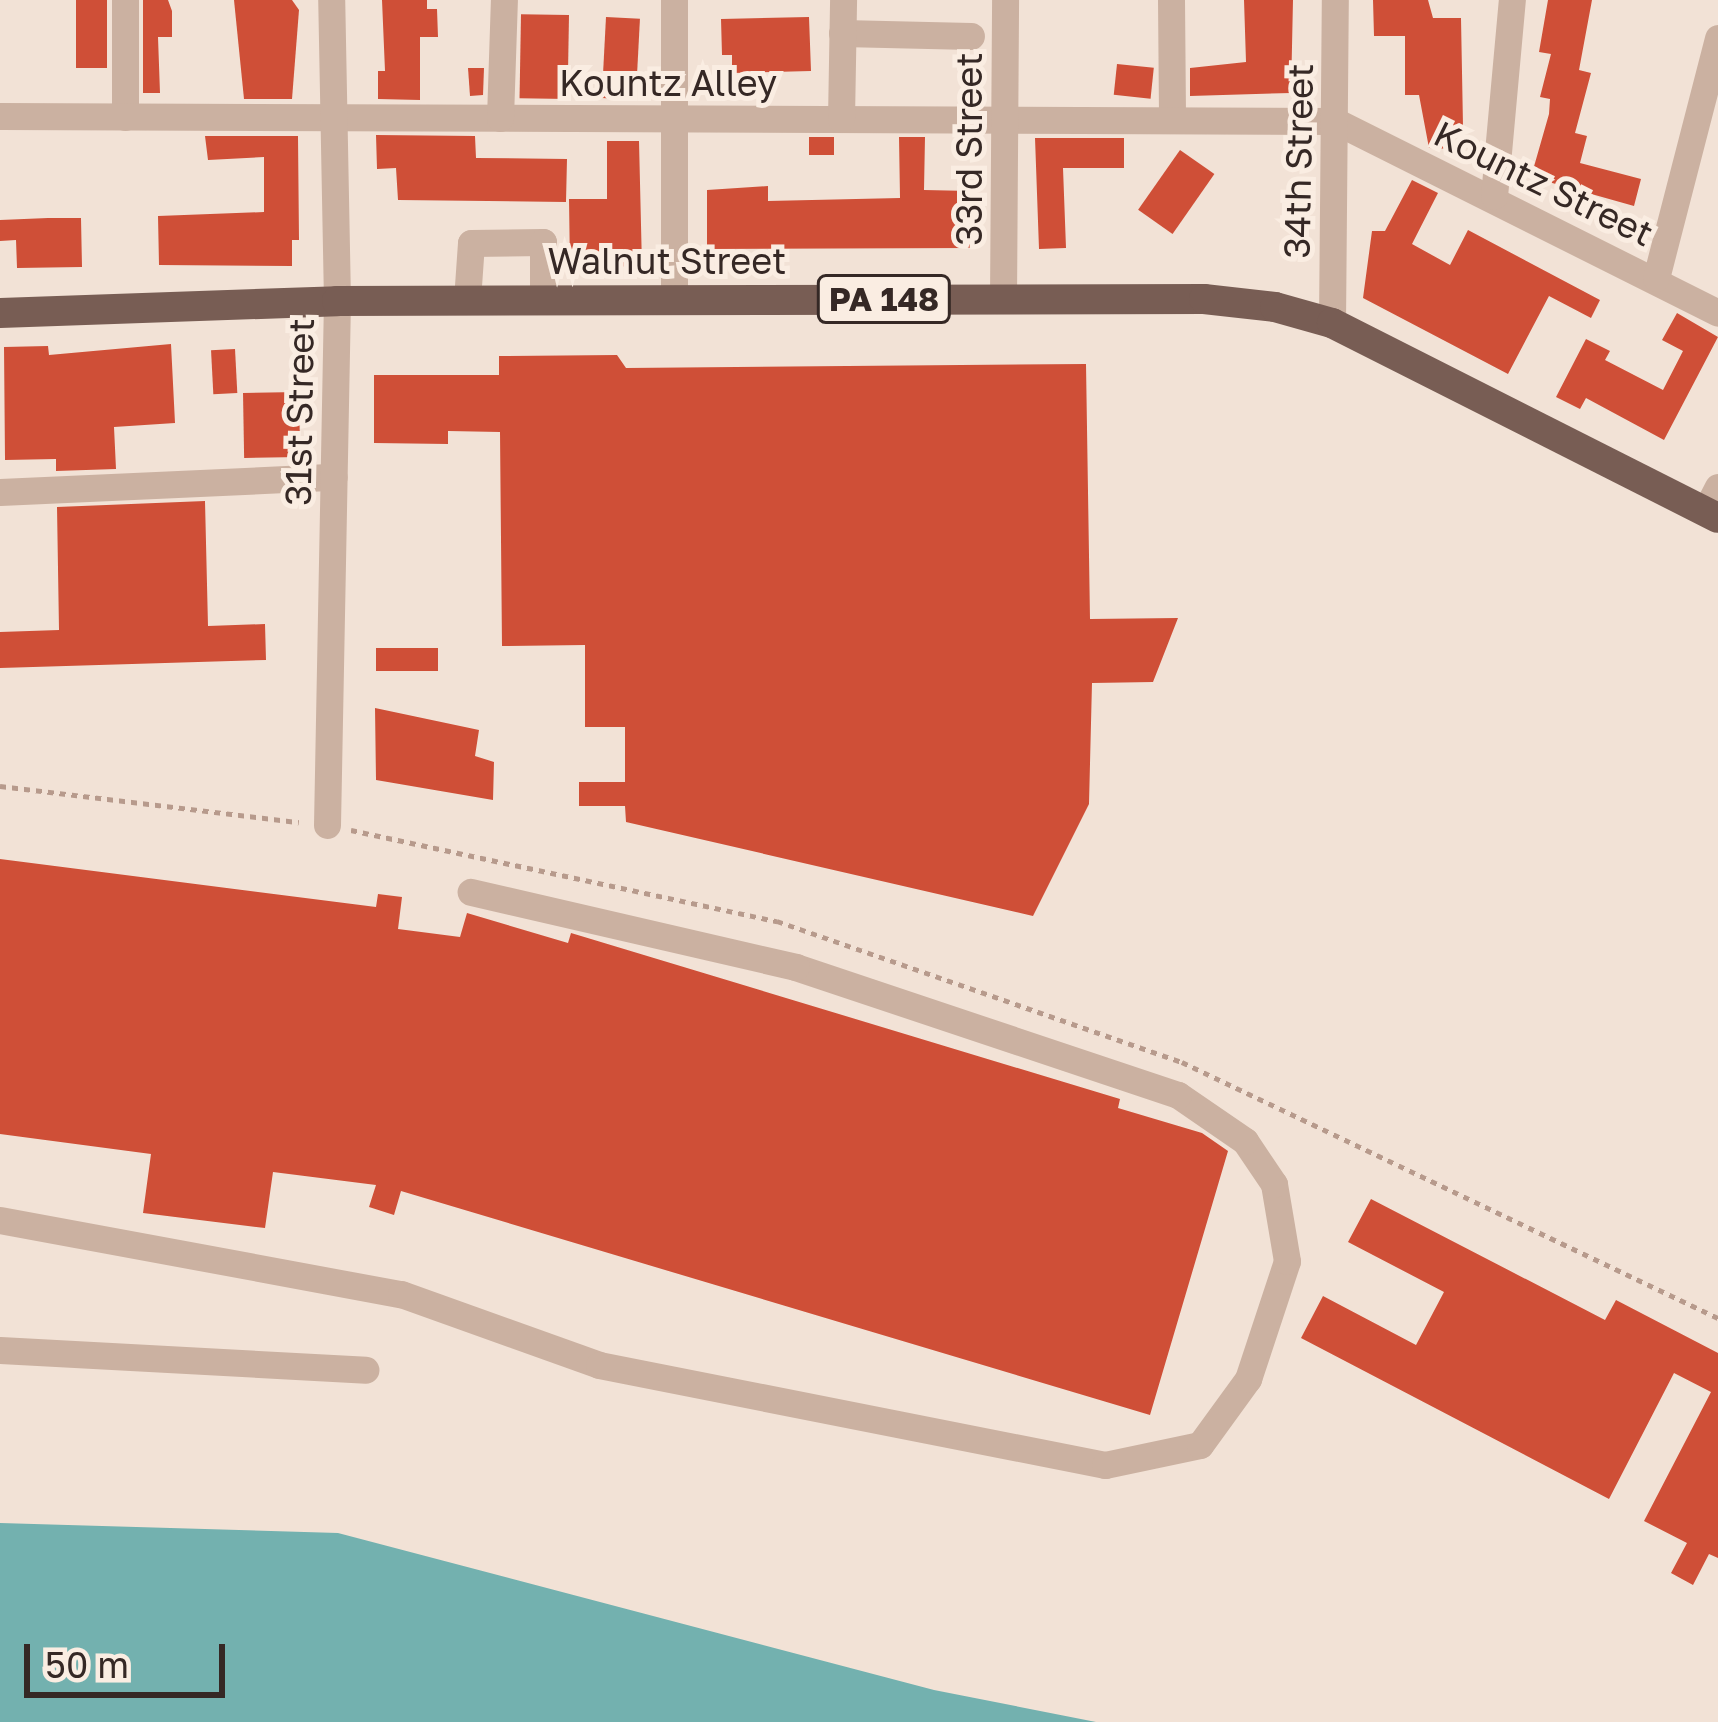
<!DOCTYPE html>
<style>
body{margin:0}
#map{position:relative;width:1718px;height:1722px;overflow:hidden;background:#f2e2d6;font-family:"Golos Text",sans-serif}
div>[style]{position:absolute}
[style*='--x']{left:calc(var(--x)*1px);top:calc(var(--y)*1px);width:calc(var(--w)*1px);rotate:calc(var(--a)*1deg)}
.water>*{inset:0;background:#73b1af}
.building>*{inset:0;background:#cf4f37;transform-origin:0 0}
.path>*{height:4.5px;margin-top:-2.25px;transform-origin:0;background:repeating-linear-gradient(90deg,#b79a8c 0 6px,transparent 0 12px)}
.minor>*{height:27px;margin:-13.5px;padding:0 13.5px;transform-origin:13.5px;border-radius:13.5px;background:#cbb1a1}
.major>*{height:30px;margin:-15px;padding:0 15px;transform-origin:15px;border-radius:15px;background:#785d54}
span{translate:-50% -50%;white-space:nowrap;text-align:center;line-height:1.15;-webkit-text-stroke:10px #faede2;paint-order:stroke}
.shield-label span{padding:3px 9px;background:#faede2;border:3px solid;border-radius:9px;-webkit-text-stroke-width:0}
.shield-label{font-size:33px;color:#352825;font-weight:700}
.street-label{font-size:36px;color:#352825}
.scale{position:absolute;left:24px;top:1644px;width:201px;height:54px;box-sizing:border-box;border:6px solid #352825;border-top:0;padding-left:15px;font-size:36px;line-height:42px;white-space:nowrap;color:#352825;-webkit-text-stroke:9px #faede2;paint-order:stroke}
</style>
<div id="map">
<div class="water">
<i style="clip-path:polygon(0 1523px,338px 1533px,934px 1690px,1096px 1722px,0 1722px)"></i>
</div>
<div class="building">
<i style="left:76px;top:0;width:31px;height:68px"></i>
<i style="clip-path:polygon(143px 0,168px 0,172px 11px,172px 37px,158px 37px,160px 93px,143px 93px)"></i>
<i style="clip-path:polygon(234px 0,292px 0,299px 10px,292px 99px,244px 99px)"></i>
<i style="clip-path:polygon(382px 0,427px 0,427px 9px,437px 9px,438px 37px,420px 37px,420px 100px,378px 99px,378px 71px,385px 71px)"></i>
<i style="clip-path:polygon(1244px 0,1293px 0,1291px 93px,1190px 96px,1190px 68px,1246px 62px)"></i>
<i style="clip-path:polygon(1373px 0,1428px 0,1433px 18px,1461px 18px,1463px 126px,1454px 126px,1453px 149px,1429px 148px,1419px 95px,1405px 95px,1405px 36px,1374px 36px)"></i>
<i style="clip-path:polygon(1548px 0,1592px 0,1579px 70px,1591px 73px,1575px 133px,1587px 136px,1580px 163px,1641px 179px,1634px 206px,1531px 177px,1549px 114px,1550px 99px,1540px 97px,1551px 54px,1539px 52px)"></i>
<i style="left:569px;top:15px;width:84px;height:48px;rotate:91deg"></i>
<i style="left:606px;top:17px;width:34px;height:81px;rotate:3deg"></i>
<i style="clip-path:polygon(809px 17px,811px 71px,732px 73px,732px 55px,722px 55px,721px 19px)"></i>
<i style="left:1117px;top:64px;width:37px;height:31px;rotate:6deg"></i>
<i style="clip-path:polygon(468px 68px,484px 68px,483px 95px,470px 96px)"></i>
<i style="clip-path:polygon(376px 135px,475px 136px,476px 158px,567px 159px,566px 202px,398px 200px,396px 168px,377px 169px)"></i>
<i style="clip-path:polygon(205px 136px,298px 136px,299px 240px,292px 240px,292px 266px,159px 265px,158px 216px,264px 212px,264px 157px,208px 160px)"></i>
<i style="left:809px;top:137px;width:25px;height:18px"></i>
<i style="clip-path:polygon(899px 137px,925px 137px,924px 190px,971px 191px,971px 248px,707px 249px,707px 190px,768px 186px,768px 201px,900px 198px)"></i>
<i style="clip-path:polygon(1035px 138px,1124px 138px,1124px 168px,1063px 168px,1066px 248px,1039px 249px)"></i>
<i style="clip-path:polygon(607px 141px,639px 141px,642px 266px,570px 268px,569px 199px,607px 199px)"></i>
<i style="left:1180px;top:150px;width:42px;height:73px;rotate:35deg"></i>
<i style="clip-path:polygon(1412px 180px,1438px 193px,1412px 244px,1450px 265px,1468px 230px,1600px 300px,1591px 318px,1549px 296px,1508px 374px,1363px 298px,1372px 231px,1385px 231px)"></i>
<i style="clip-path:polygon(48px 218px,81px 218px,82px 267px,17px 268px,16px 240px,0 241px,0 220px)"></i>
<i style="clip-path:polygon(1677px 313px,1718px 337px,1664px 440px,1586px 398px,1580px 409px,1556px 397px,1586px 339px,1610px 351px,1605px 360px,1663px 390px,1683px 351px,1662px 340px)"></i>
<i style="clip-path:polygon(171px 344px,175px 423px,114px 427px,116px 469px,56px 471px,56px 459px,5px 460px,4px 347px,48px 346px,49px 355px)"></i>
<i style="left:235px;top:349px;width:44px;height:24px;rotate:87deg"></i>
<i style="clip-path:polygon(617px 355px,626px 368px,1086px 364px,1090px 619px,1178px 618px,1153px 682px,1092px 683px,1089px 804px,1033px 916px,626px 822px,625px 806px,579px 806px,579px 782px,625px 782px,625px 727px,585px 727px,585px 645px,502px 646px,500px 432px,448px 431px,448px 444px,374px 443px,374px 375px,499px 375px,499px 356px)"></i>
<i style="left:299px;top:392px;width:65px;height:56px;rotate:89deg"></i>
<i style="clip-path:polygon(205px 501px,208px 626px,265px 624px,266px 660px,0 668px,0 632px,59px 630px,57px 507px)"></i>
<i style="left:376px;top:648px;width:62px;height:23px"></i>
<i style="clip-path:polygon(375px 708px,479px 730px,475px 756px,494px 762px,493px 800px,376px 780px)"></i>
<i style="clip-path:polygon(0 859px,376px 907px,378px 894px,402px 897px,398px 929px,460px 937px,467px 913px,568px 943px,571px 933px,581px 936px,1120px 1099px,1118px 1108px,1202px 1133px,1228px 1151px,1150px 1415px,401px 1191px,394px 1215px,369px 1207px,376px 1185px,273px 1172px,265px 1228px,143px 1213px,151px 1154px,0 1134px)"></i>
<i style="clip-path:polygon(1371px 1199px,1605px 1320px,1616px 1300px,1718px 1353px,1718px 1558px,1709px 1554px,1693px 1585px,1671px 1573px,1687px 1543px,1644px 1521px,1711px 1392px,1674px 1373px,1609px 1499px,1301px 1338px,1323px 1296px,1416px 1345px,1444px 1292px,1348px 1242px)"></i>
</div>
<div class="path">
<i style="--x:0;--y:786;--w:301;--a:6.9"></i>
<i style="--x:351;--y:830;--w:436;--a:12.1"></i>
<i style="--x:777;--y:921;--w:429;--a:19.2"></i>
<i style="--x:1182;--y:1062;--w:594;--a:25.53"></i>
</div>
<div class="minor">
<i style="--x:125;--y:0;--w:117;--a:90"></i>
<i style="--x:1171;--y:0;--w:120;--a:89.5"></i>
<i style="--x:842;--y:33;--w:129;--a:1.3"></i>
<i style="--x:0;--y:116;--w:1335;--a:0.21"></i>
<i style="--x:1335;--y:121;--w:428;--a:26.6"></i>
<i style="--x:500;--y:118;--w:118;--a:-88.1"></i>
<i style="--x:841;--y:119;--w:119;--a:-89"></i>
<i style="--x:1494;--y:196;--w:197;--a:-84.8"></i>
<i style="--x:1656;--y:278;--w:248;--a:-75.5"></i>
<i style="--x:674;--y:299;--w:299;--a:-90"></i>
<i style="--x:1003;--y:299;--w:299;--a:-89.6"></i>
<i style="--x:467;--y:300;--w:57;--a:-86"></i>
<i style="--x:471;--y:243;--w:72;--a:-0.8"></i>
<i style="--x:543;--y:242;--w:58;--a:90"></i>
<i style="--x:1332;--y:323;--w:323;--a:-89.5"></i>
<i style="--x:0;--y:492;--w:334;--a:-2.6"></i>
<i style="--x:1705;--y:512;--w:28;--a:-63"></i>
<i style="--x:327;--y:825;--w:524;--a:-88.91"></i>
<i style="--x:337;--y:301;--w:301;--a:-91.1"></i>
<i style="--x:0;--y:1220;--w:408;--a:10.5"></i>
<i style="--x:401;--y:1294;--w:210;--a:19.7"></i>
<i style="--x:599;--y:1365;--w:516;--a:11.18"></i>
<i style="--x:1105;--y:1465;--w:97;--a:-11.9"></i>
<i style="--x:1200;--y:1445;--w:82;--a:-54"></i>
<i style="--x:1248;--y:1379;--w:124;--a:-71.7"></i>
<i style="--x:1287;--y:1261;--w:78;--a:-99.6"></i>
<i style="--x:1274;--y:1184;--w:52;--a:-124"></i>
<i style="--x:1245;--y:1141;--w:81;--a:-145.5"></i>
<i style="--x:1178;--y:1095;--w:403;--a:-161.5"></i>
<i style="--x:796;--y:967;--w:334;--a:-167"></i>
<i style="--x:0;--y:1350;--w:366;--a:3.1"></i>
</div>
<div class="major">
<i style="--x:0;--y:313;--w:337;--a:-2"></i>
<i style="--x:337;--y:301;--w:867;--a:-0.13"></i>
<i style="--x:1204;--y:299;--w:71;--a:6.4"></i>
<i style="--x:1275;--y:307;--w:59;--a:15.7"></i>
<i style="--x:1332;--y:323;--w:432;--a:26.8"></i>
</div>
<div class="shield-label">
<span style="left:884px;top:299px">PA 148</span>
</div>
<div class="street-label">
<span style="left:668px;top:83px">Kountz Alley</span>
<span style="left:969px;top:149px;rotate:-90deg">33rd Street</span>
<span style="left:1298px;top:161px;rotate:-89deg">34th Street</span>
<span style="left:1544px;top:183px;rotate:26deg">Kountz Street</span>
<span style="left:667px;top:261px">Walnut Street</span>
<span style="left:299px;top:412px;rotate:-89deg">31st Street</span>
</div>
<div class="scale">50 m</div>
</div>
